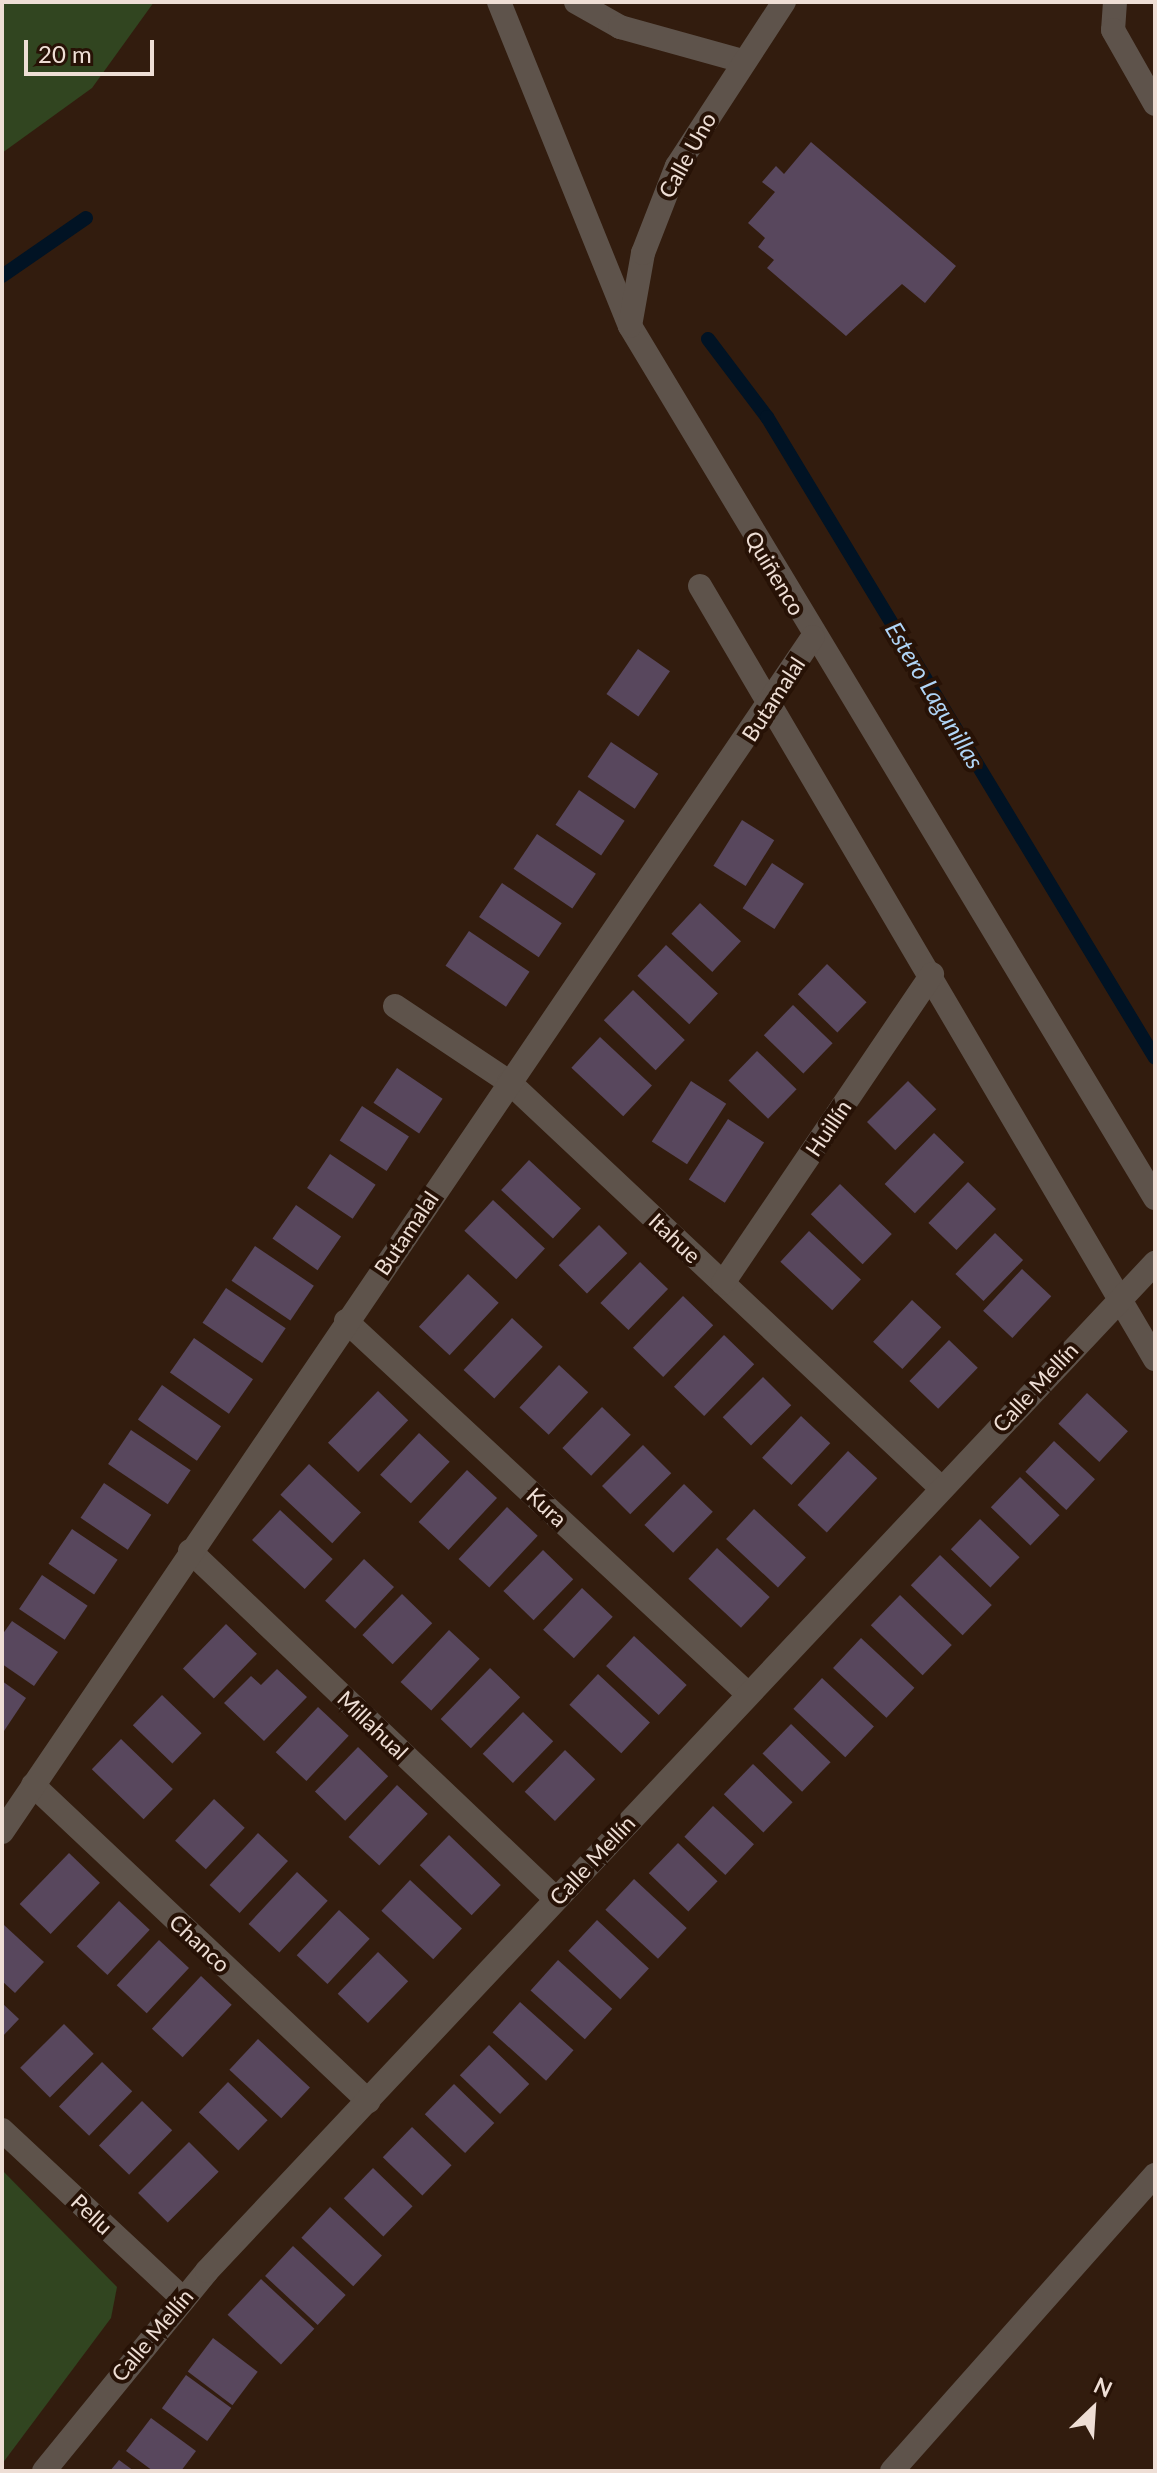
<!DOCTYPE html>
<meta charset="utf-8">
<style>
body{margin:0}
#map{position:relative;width:1157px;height:2473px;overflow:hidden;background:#321c0e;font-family:Lato,sans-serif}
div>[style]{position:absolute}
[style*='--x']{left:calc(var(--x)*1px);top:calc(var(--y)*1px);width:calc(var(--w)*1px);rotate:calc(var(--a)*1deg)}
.green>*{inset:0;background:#314520}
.stream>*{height:14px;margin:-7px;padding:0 7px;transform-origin:7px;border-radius:7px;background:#011324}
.building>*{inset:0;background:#58475d;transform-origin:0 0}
.street>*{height:24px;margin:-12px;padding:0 12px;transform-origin:12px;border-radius:12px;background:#5e534b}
span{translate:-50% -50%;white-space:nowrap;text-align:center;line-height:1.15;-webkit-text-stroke:8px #271206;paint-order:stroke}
.street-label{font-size:22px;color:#eeded5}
.water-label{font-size:24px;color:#b0d5f7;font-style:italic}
.frame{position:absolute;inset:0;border:4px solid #eeded5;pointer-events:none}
.north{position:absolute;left:1053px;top:2369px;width:80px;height:80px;-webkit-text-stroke:6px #271206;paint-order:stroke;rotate:25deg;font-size:22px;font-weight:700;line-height:32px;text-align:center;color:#eeded5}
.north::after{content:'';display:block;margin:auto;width:28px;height:36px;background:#eeded5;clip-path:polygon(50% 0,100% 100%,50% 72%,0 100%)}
.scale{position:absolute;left:24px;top:40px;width:130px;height:36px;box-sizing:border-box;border:4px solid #eeded5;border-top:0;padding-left:10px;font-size:24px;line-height:28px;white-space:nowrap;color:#eeded5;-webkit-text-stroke:6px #271206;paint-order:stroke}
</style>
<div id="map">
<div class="green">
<i style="clip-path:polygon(2px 2px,154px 2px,92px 88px,2px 153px)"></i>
<i style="clip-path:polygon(2px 2170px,117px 2287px,111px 2318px,2px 2464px)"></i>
</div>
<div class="stream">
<i style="--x:2;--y:276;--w:102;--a:-34.6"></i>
<i style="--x:708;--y:339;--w:98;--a:52.9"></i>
<i style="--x:767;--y:417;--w:749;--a:58.81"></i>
</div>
<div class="building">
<i style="clip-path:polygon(811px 142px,956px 266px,925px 303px,902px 284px,846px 336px,767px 268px,774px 260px,758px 247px,765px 238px,748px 223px,775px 192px,762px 182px,776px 166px,784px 174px)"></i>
<i style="left:638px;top:649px;width:39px;height:55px;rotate:35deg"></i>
<i style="left:611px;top:742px;width:57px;height:42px;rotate:34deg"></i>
<i style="left:579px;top:790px;width:55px;height:42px;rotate:34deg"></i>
<i style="left:742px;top:820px;width:38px;height:54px;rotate:32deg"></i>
<i style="left:537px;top:834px;width:71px;height:42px;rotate:34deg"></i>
<i style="left:772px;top:863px;width:38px;height:54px;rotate:33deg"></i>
<i style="left:502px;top:883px;width:72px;height:41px;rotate:34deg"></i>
<i style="left:700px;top:903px;width:56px;height:42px;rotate:43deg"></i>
<i style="left:469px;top:931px;width:73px;height:42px;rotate:34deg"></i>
<i style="left:666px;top:945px;width:71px;height:42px;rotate:43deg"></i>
<i style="left:827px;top:964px;width:55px;height:42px;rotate:44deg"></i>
<i style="left:633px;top:990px;width:72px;height:42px;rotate:44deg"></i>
<i style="left:793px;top:1005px;width:55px;height:42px;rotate:44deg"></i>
<i style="left:600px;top:1037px;width:71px;height:42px;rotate:43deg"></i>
<i style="left:757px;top:1051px;width:55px;height:41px;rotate:44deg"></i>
<i style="left:397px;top:1068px;width:55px;height:42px;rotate:34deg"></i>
<i style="left:691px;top:1081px;width:42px;height:72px;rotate:33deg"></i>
<i style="left:908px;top:1081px;width:40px;height:58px;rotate:45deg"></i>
<i style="left:362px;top:1106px;width:56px;height:41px;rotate:33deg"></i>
<i style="left:728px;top:1119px;width:43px;height:72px;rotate:33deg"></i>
<i style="left:934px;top:1133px;width:42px;height:71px;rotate:44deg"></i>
<i style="left:330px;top:1154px;width:55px;height:41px;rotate:34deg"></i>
<i style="left:529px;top:1160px;width:71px;height:41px;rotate:43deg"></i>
<i style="left:968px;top:1182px;width:39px;height:57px;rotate:44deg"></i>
<i style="left:840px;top:1184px;width:72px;height:42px;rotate:44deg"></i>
<i style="left:493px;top:1200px;width:71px;height:42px;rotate:43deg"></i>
<i style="left:296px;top:1205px;width:55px;height:41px;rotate:35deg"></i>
<i style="left:599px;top:1225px;width:40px;height:57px;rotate:45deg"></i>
<i style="left:809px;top:1231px;width:71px;height:42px;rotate:43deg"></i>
<i style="left:995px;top:1233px;width:39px;height:57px;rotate:44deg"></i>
<i style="left:255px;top:1246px;width:71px;height:42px;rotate:34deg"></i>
<i style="left:640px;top:1262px;width:39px;height:57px;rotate:44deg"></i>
<i style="left:1022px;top:1269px;width:40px;height:57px;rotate:43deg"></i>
<i style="left:468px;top:1274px;width:42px;height:72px;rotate:43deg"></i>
<i style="left:226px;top:1288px;width:72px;height:42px;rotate:34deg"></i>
<i style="left:683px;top:1296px;width:42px;height:72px;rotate:44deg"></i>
<i style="left:912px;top:1300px;width:40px;height:57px;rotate:43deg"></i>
<i style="left:512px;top:1318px;width:42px;height:71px;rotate:43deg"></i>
<i style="left:724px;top:1335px;width:42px;height:72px;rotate:44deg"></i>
<i style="left:194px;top:1338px;width:72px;height:42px;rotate:35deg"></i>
<i style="left:949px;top:1340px;width:40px;height:57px;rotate:44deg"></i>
<i style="left:559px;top:1365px;width:40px;height:58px;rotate:43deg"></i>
<i style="left:763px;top:1377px;width:40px;height:57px;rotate:45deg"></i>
<i style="left:162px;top:1385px;width:72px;height:42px;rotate:35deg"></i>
<i style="left:378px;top:1391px;width:42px;height:72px;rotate:44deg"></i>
<i style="left:1087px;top:1393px;width:56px;height:42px;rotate:43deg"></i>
<i style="left:602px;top:1407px;width:40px;height:57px;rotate:44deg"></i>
<i style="left:801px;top:1416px;width:40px;height:57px;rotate:43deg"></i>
<i style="left:131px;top:1430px;width:72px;height:41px;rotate:34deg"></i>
<i style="left:419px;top:1433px;width:42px;height:57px;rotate:43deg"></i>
<i style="left:1054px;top:1441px;width:56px;height:42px;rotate:43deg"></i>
<i style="left:643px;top:1445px;width:40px;height:58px;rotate:45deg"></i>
<i style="left:848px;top:1451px;width:40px;height:74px;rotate:43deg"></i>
<i style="left:309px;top:1464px;width:71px;height:42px;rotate:43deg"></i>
<i style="left:467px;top:1470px;width:41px;height:71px;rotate:43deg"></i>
<i style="left:1020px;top:1477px;width:55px;height:42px;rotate:44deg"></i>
<i style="left:104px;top:1483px;width:57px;height:42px;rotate:34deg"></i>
<i style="left:684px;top:1484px;width:40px;height:57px;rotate:44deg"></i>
<i style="left:507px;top:1507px;width:42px;height:71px;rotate:43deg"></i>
<i style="left:754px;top:1509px;width:71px;height:41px;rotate:43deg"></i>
<i style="left:280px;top:1510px;width:72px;height:41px;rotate:43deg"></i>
<i style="left:980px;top:1519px;width:55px;height:42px;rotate:44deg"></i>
<i style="left:72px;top:1529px;width:55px;height:42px;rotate:34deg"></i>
<i style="left:717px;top:1548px;width:72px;height:42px;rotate:43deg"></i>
<i style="left:543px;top:1550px;width:42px;height:57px;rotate:44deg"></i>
<i style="left:940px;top:1555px;width:72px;height:42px;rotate:44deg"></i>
<i style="left:364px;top:1559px;width:41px;height:57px;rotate:43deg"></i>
<i style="left:42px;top:1575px;width:55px;height:41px;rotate:34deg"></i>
<i style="left:582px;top:1588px;width:42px;height:57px;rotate:43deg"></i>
<i style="left:402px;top:1594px;width:42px;height:57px;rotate:44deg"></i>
<i style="left:900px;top:1595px;width:72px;height:42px;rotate:44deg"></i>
<i style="clip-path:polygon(12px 1621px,58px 1652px,34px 1686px,2px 1664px,2px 1635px)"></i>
<i style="left:226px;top:1624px;width:43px;height:62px;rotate:44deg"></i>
<i style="left:449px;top:1630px;width:42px;height:71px;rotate:43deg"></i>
<i style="left:634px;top:1636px;width:72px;height:41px;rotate:43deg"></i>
<i style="left:861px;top:1638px;width:73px;height:41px;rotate:43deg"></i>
<i style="left:490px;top:1668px;width:42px;height:71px;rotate:44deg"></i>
<i style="clip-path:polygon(277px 1669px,307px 1697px,264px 1741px,224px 1703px,251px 1676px,261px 1685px)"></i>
<i style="left:598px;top:1674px;width:71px;height:42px;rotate:43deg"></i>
<i style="left:822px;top:1678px;width:71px;height:42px;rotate:43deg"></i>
<i style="clip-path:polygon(2px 1681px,26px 1698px,2px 1734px)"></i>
<i style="left:162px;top:1695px;width:55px;height:42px;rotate:44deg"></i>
<i style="left:318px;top:1707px;width:42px;height:62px;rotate:43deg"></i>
<i style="left:523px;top:1712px;width:42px;height:58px;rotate:44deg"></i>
<i style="left:791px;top:1724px;width:55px;height:41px;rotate:44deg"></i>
<i style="left:121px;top:1739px;width:72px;height:42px;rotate:44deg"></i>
<i style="left:358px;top:1747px;width:42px;height:62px;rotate:44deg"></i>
<i style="left:565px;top:1750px;width:42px;height:58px;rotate:44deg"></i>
<i style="left:753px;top:1764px;width:55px;height:42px;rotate:44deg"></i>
<i style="left:397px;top:1785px;width:42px;height:71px;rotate:43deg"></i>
<i style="left:214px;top:1799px;width:42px;height:57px;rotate:43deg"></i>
<i style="left:713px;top:1806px;width:56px;height:42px;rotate:43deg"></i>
<i style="left:258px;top:1833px;width:41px;height:71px;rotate:43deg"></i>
<i style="left:449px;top:1835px;width:72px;height:42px;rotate:44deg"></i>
<i style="left:678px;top:1843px;width:55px;height:42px;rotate:44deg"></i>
<i style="left:69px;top:1853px;width:43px;height:71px;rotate:44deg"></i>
<i style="left:297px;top:1872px;width:42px;height:71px;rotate:43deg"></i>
<i style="left:634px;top:1879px;width:72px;height:42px;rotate:43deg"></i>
<i style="left:410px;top:1880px;width:71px;height:42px;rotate:43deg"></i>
<i style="left:119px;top:1901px;width:42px;height:62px;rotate:43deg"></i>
<i style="left:339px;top:1910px;width:42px;height:62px;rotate:43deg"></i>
<i style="left:597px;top:1920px;width:71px;height:42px;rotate:43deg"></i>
<i style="clip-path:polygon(4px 1925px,44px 1962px,15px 1993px,2px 1981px)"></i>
<i style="left:159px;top:1940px;width:41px;height:62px;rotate:43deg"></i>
<i style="left:378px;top:1952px;width:42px;height:58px;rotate:44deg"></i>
<i style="left:558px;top:1960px;width:73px;height:41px;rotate:42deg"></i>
<i style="left:201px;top:1976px;width:42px;height:72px;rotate:43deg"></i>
<i style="left:520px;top:2002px;width:72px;height:41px;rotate:42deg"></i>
<i style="clip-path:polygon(2px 2003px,19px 2019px,2px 2037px)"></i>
<i style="left:64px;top:2024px;width:42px;height:62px;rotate:45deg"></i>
<i style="left:258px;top:2039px;width:71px;height:42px;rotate:43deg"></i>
<i style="left:489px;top:2045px;width:56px;height:42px;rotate:44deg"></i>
<i style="left:102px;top:2062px;width:42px;height:62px;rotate:44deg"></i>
<i style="left:228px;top:2082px;width:55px;height:42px;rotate:44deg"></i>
<i style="left:454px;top:2084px;width:56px;height:42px;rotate:44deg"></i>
<i style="left:142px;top:2101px;width:42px;height:62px;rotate:44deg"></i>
<i style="left:412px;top:2127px;width:55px;height:42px;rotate:44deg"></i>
<i style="left:189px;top:2142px;width:42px;height:72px;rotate:45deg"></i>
<i style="left:373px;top:2168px;width:55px;height:42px;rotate:44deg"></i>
<i style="left:330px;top:2207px;width:71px;height:42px;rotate:43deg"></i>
<i style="left:293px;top:2246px;width:72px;height:41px;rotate:43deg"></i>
<i style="left:261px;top:2279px;width:73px;height:49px;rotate:43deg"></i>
<i style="left:213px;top:2338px;width:56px;height:42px;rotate:37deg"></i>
<i style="left:186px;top:2375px;width:56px;height:41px;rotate:36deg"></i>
<i style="clip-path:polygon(151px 2418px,196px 2451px,181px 2471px,153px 2471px,126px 2451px)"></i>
<i style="clip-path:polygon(119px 2460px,134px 2471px,110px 2471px)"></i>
</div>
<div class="street">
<i style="--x:499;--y:2;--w:349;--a:68"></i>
<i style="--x:630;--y:326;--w:1018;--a:58.95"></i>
<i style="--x:576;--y:2;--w:51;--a:29.6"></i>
<i style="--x:620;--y:27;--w:128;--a:15.5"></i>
<i style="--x:1115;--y:2;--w:28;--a:94"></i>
<i style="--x:1113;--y:30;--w:85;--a:60.4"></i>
<i style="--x:630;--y:326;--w:74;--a:-79.9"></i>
<i style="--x:643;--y:253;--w:93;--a:-68.7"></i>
<i style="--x:677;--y:166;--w:196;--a:-56.9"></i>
<i style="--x:700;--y:586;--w:897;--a:59.52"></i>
<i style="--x:395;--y:1006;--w:137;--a:33.7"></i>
<i style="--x:509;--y:1082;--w:593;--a:43.22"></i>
<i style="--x:723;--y:1283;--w:373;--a:-55.9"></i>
<i style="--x:346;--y:1321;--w:548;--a:42.86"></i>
<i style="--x:190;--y:1551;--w:505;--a:43.56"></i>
<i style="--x:33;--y:1785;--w:461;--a:43.3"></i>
<i style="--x:2;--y:1832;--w:1444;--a:-55.84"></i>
<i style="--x:2;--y:2130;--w:246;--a:43"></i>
<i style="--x:44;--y:2471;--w:258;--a:-50.8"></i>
<i style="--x:207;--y:2271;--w:1384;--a:-46.76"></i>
<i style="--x:892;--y:2471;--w:396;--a:-48.4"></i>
</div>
<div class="street-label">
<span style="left:687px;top:155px;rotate:-61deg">Calle Uno</span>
<span style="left:775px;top:573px;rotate:59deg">Quiñenco</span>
<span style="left:773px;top:699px;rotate:-57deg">Butamalal</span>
<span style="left:828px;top:1128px;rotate:-56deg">Huillín</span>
<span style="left:406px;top:1233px;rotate:-56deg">Butamalal</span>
<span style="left:675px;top:1238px;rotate:43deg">Itahue</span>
<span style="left:1035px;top:1387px;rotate:-47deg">Calle Mellín</span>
<span style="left:547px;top:1507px;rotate:43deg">Kura</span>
<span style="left:373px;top:1725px;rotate:44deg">Millahual</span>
<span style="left:592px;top:1860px;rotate:-47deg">Calle Mellín</span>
<span style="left:200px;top:1943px;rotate:43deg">Chanco</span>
<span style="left:92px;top:2214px;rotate:43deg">Pellu</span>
<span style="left:152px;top:2335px;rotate:-50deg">Calle Mellín</span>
</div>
<div class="water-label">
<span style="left:935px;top:695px;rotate:59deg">Estero Lagunillas</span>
</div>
<div class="frame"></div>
<div class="north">N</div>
<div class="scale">20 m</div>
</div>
